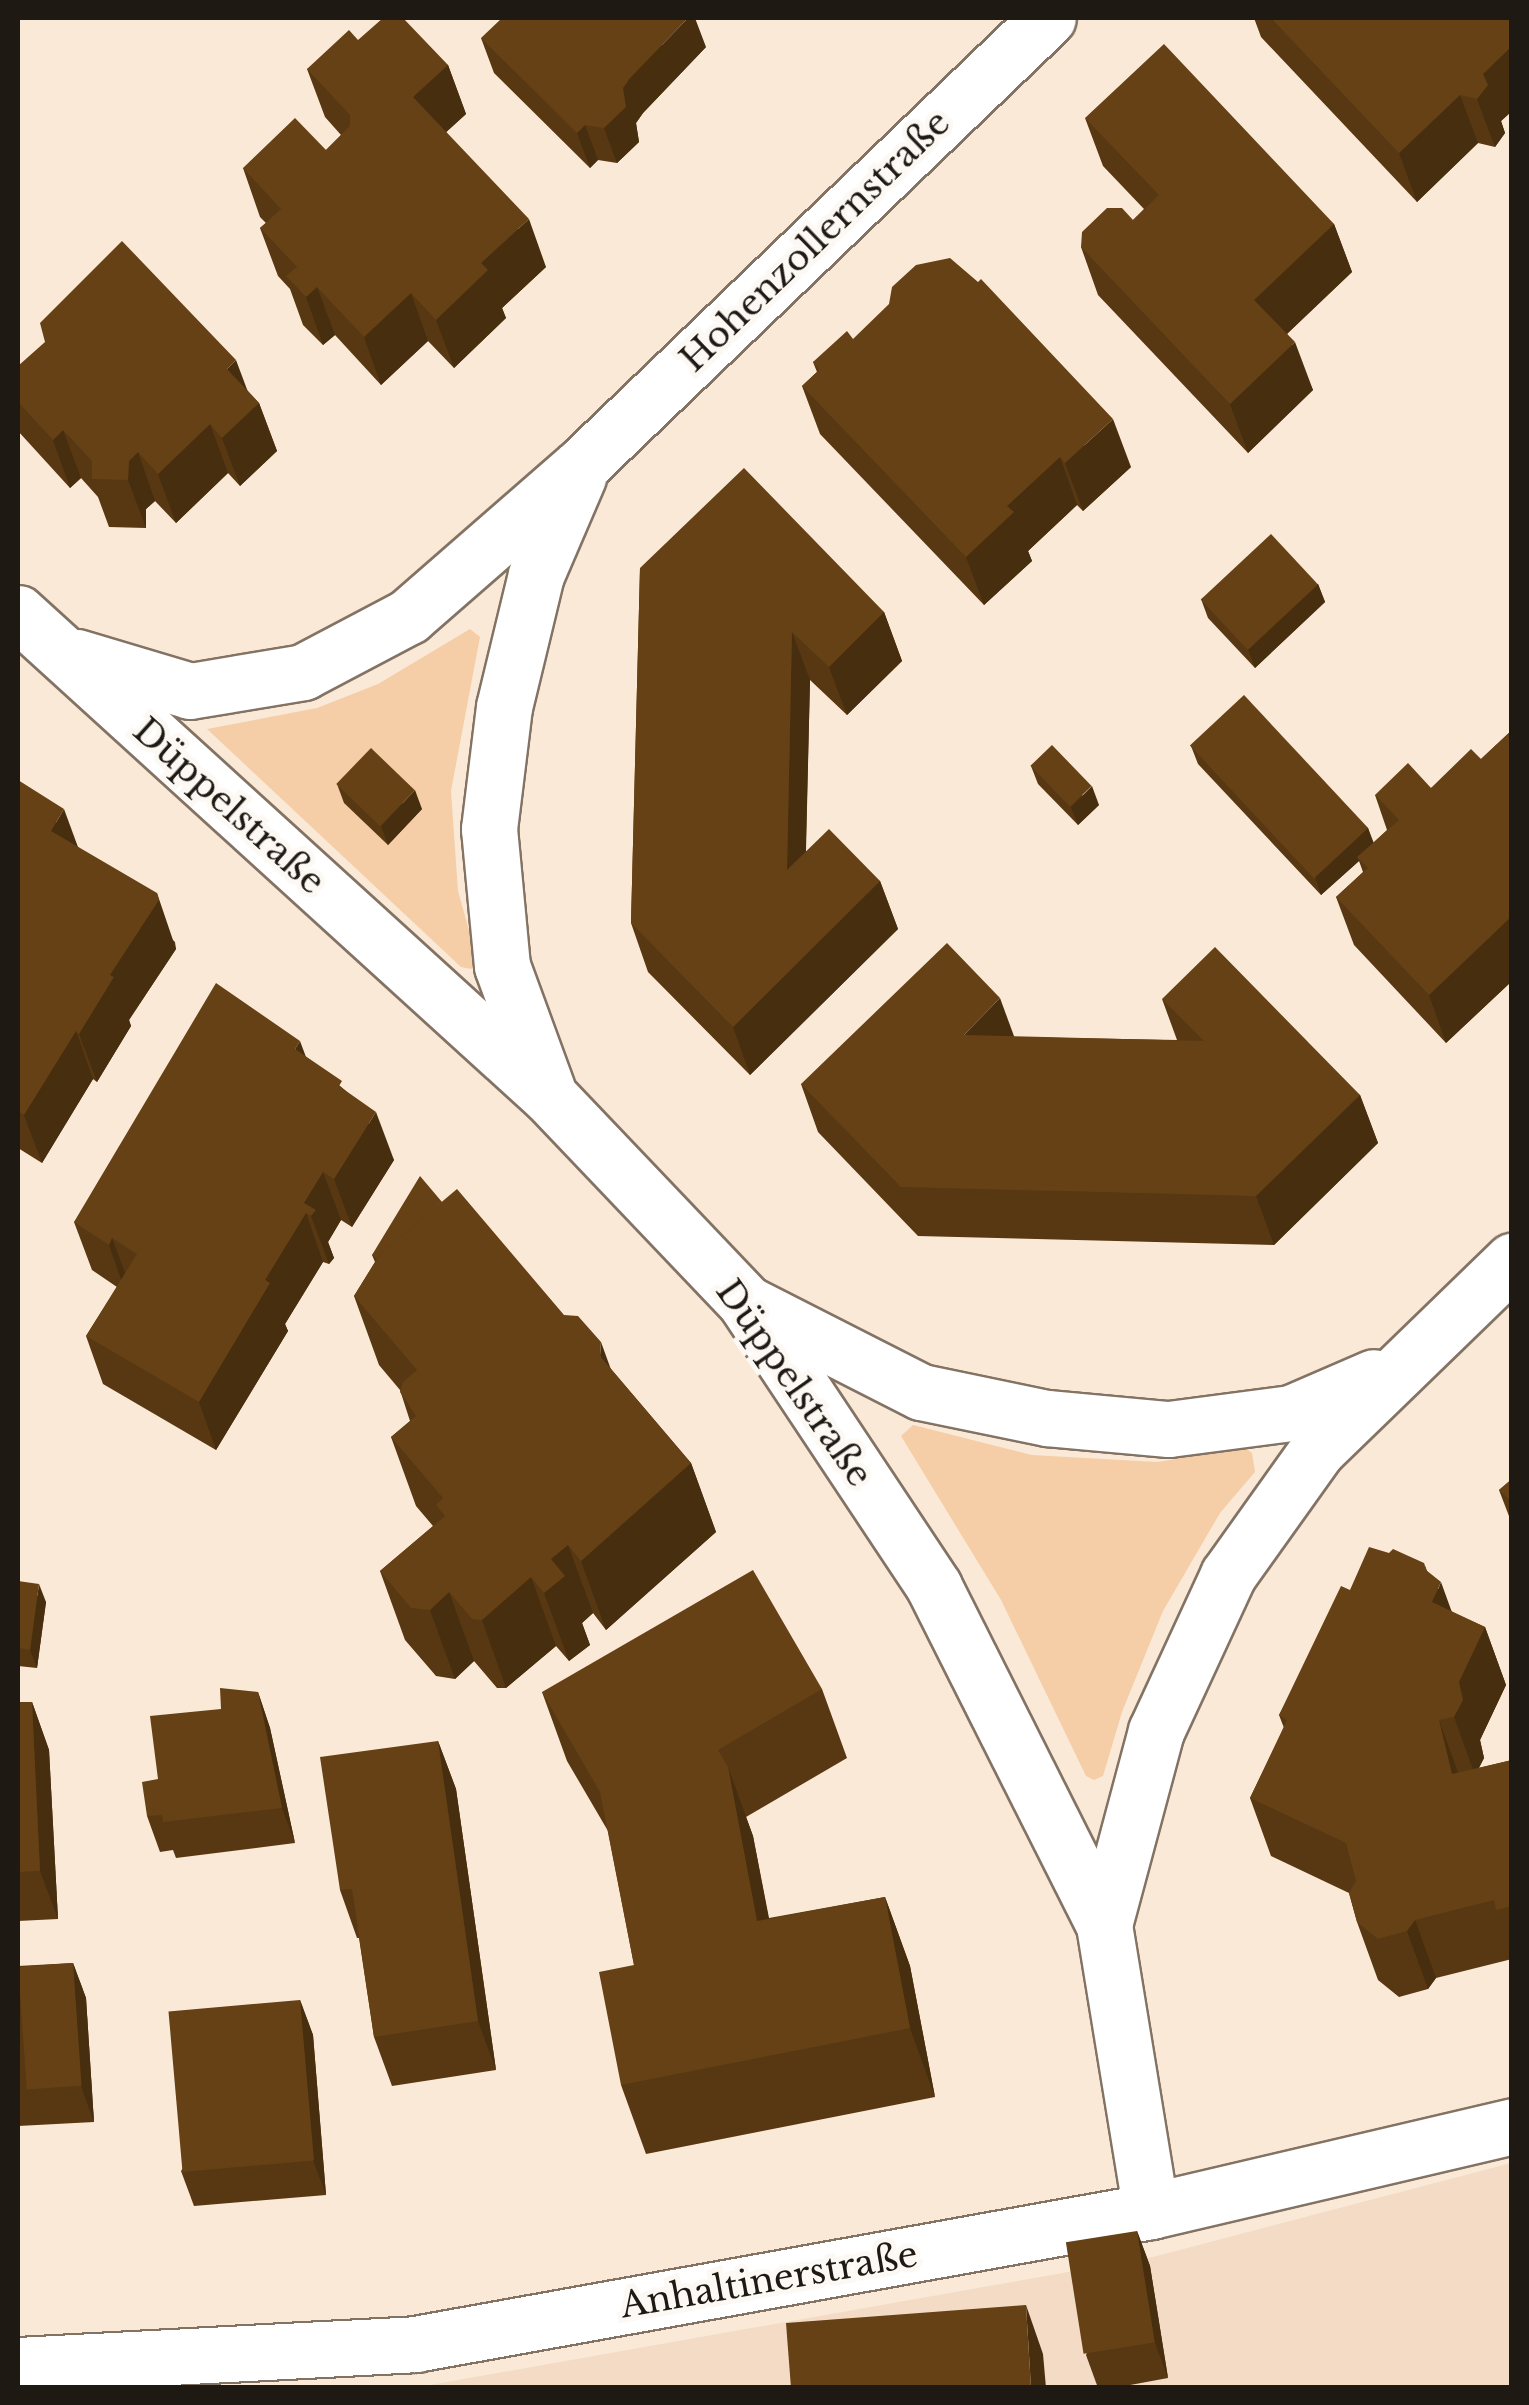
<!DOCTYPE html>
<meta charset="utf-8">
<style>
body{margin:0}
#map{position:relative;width:1529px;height:2405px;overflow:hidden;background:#fae9d7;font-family:"Libre Baskerville",serif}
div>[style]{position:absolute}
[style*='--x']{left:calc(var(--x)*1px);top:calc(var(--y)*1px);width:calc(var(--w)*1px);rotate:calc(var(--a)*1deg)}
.built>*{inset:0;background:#f3dbc5}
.green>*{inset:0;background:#f5cea7}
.roads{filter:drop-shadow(2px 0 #837364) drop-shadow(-2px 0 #837364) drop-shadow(0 2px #837364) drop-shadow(0 -2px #837364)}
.minor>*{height:55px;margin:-27.5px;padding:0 27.5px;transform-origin:27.5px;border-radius:27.5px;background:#fff}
.wall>*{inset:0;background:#573812}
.shaded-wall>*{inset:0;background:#472e0f}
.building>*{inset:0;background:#654115;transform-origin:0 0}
span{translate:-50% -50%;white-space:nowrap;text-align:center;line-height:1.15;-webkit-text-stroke:10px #fcf9f5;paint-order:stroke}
.street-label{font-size:35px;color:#1f1913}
.frame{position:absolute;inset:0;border:20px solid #1f1913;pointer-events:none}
</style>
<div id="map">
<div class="built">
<i style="clip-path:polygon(1511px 2163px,1511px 2387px,413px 2388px,1153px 2257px)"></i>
</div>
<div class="green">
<i style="clip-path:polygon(470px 629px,480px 637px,451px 791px,458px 891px,478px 962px,471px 969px,461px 967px,207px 729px,317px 708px,378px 684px)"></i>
<i style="clip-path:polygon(913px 1425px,1032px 1455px,1157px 1462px,1245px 1448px,1252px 1453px,1255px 1472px,1220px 1513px,1163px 1611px,1122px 1712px,1103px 1776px,1094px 1780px,1086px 1776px,1001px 1600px,901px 1436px)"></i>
</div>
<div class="roads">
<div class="minor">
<i style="--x:18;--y:613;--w:718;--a:42.29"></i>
<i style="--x:549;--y:1096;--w:284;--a:46.4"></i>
<i style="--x:745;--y:1302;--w:342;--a:56.4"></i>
<i style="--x:934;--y:1587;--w:378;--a:63.3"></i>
<i style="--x:1104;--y:1925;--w:290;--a:80.7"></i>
<i style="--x:77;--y:657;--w:118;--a:16.7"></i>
<i style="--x:190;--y:691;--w:115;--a:-9.5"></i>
<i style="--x:303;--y:672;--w:120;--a:-27.8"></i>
<i style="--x:409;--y:616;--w:231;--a:-41.1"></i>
<i style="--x:583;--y:464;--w:644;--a:-43.81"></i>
<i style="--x:547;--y:1089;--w:131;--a:-110.1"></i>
<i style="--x:502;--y:966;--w:138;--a:-95.4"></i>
<i style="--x:489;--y:829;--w:123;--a:-83"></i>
<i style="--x:504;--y:707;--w:136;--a:-76.4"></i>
<i style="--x:536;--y:575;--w:107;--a:-66.8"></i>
<i style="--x:748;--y:1304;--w:194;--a:27"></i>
<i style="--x:921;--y:1392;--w:129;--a:11.7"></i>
<i style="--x:1047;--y:1418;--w:122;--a:5.2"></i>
<i style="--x:1169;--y:1429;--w:123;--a:-7.5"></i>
<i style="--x:1291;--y:1413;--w:90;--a:-23.4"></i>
<i style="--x:1104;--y:1925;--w:201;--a:-75"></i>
<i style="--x:1156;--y:1731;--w:172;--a:-65.2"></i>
<i style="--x:1228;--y:1575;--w:153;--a:-54.5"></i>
<i style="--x:1317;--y:1450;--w:272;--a:-44.1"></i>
<i style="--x:18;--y:2365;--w:398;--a:-3"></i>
<i style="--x:415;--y:2344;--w:748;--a:-10.24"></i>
<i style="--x:1151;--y:2211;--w:371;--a:-13.2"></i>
</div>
</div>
<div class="wall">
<i style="clip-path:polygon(1254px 18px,1512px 18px,1512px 111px,1501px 121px,1505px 133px,1495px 147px,1478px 143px,1417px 202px,1261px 37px)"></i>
<i style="clip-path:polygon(481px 38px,706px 47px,643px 113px,636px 123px,639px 142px,617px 163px,598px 160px,590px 168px,494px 73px)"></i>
<i style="clip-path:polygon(358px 40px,448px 65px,466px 114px,446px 132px,546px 267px,502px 308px,506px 318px,454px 368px,428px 341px,381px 385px,335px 335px,323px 345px,303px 325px,290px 289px,278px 276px,260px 228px,266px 223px,260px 217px,243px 168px,326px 150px,341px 135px,325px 117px,307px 69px)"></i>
<i style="clip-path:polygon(1085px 118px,1334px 224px,1352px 272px,1287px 334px,1313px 390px,1248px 453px,1098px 295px,1081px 247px,1133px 220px,1144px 209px,1103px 166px)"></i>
<i style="clip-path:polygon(853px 339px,1131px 467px,1083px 511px,1077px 505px,1028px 551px,1032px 561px,984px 605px,820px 434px,802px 386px,817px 372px,813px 362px)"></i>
<i style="clip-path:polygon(18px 366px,247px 390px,259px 403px,277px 451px,240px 486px,228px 473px,176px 523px,155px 501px,146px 509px,146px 528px,109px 527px,98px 497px,81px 478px,70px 488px,18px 431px)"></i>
<i style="clip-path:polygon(640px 568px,884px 612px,902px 661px,847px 715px,810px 680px,806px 851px,880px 881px,898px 929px,750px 1075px,648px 972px,631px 923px)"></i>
<i style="clip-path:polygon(1318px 584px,1325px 602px,1255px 668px,1208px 618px,1201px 599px)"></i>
<i style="clip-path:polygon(1512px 730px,1512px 981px,1446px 1043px,1354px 945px,1336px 897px,1363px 872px,1359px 861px,1321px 895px,1198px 764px,1191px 746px,1368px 828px,1373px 843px,1387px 830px,1375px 795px,1431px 788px,1481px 759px)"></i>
<i style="clip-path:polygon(1031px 766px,1099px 805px,1078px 825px,1038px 784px)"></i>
<i style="clip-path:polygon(18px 780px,78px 847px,175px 942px,176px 949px,129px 1020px,131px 1026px,97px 1082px,93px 1079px,42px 1163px,18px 1148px)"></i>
<i style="clip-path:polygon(337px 784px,422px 809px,388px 845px,344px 803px)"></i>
<i style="clip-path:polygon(1162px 999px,1360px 1095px,1378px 1143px,1274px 1245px,918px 1236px,818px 1132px,801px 1084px,1014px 1037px,1177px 1040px)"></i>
<i style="clip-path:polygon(305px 1056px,346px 1091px,394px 1160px,352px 1227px,341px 1220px,328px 1242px,334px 1258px,329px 1264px,323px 1262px,285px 1324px,288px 1331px,216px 1450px,103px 1384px,86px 1336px,117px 1287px,92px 1270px,74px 1222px)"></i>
<i style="clip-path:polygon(442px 1202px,611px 1369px,691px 1463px,716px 1532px,606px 1630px,593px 1613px,582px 1623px,590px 1645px,569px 1661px,556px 1646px,506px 1688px,497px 1688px,474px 1661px,455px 1679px,436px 1676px,405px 1640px,380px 1571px,433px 1526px,416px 1506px,391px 1437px,410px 1421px,400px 1390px,379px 1365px,354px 1296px,375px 1262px,372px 1255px)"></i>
<i style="clip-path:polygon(1512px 1479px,1512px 1524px,1499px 1490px)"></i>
<i style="clip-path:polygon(1427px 1571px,1452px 1612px,1485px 1627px,1506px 1685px,1480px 1740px,1484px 1758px,1479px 1768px,1512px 1760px,1512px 1959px,1436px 1978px,1428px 1989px,1399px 1997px,1378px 1980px,1357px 1922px,1349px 1893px,1271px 1856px,1250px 1798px,1284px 1728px,1279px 1715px,1350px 1590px)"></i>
<i style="clip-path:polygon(18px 1581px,46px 1602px,37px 1668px,18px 1666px)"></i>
<i style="clip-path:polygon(822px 1689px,847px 1758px,746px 1817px,753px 1836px,769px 1918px,885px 1897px,910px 1966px,935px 2097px,646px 2154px,621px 2085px,634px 1965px,608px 1831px,567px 1761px,542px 1692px)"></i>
<i style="clip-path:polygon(258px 1692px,270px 1728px,295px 1843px,176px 1858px,173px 1850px,160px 1852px,147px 1816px,158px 1779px,221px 1709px)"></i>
<i style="clip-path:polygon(18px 1702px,32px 1702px,49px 1750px,58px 1919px,18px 1921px)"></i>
<i style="clip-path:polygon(438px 1741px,456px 1789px,496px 2070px,392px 2086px,374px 2037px,359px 1938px,357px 1938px,340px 1890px)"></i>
<i style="clip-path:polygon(73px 1963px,86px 1998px,94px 2122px,18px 2126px,18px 1966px)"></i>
<i style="clip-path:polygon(300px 2000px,313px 2035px,326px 2195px,194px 2206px,181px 2171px)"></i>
<i style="clip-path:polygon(1137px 2231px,1150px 2266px,1168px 2378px,1114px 2388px,1098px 2388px,1086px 2355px)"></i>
</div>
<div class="shaded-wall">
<i style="clip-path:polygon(688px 18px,695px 18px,706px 47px,643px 113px,636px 123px,639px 142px,617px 163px,604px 128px,623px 88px,630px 78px)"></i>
<i style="clip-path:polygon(1512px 46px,1512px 111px,1501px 121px,1505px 133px,1495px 147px,1477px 99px,1483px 74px)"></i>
<i style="clip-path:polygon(448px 65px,466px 114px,431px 146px,413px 97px)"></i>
<i style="clip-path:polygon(1460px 95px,1478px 143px,1417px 202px,1399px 153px)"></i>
<i style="clip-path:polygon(585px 125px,598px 160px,590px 168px,577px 133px)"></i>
<i style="clip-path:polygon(529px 219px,546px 267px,502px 308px,506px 318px,454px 368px,436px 320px,481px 263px)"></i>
<i style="clip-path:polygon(1334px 224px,1352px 272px,1272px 348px,1254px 300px)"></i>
<i style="clip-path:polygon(317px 287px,335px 335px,323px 345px,306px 297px)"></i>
<i style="clip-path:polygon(411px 293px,428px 341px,381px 385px,364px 337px)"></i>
<i style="clip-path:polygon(1295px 342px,1313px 390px,1248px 453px,1230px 404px)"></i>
<i style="clip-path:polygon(236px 360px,254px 408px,259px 403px,277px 451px,240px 486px,222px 438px,227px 369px)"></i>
<i style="clip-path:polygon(1113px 419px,1131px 467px,1083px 511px,1065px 463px)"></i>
<i style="clip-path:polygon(210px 424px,228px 473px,176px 523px,158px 474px)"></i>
<i style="clip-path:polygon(63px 430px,81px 478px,70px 488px,53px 440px)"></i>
<i style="clip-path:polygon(138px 452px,155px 501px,146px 509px,146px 528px,128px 480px,129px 461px)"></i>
<i style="clip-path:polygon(1060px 457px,1077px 505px,1028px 551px,1032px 561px,984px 605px,966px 557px,1007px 506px)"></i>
<i style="clip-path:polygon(1318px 584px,1325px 602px,1255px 668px,1248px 649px)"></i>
<i style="clip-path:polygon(884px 612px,902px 661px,847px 715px,829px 667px)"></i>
<i style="clip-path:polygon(792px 632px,810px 680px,804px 918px,787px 870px)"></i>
<i style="clip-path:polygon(1092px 786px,1099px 805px,1078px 825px,1071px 807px)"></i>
<i style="clip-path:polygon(415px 790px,422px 809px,388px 845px,381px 826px)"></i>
<i style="clip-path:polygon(64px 809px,82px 858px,51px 831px)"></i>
<i style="clip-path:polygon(1368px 828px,1375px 846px,1357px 857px,1359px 861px,1321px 895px,1315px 877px)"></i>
<i style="clip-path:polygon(880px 881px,898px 929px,750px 1075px,733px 1027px)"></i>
<i style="clip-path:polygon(157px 893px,176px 949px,129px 1020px,131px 1026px,97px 1082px,79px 1034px,110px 975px)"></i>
<i style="clip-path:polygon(1512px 916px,1512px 981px,1446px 1043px,1429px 995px)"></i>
<i style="clip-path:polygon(1000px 998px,1018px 1047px,964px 1035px)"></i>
<i style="clip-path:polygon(76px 1031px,93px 1079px,42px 1163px,24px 1115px)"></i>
<i style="clip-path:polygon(300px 1041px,318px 1089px,295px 1049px)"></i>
<i style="clip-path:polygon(1360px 1095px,1378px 1143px,1274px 1245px,1256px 1196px)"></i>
<i style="clip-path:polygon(376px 1112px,394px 1160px,352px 1227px,334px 1179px)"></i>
<i style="clip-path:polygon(323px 1172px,341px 1220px,328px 1242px,334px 1258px,329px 1264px,311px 1216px,304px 1203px)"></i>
<i style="clip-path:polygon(306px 1213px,323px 1262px,285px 1324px,288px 1331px,216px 1450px,199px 1402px,265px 1280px)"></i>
<i style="clip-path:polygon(112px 1238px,130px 1286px,126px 1293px,109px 1245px)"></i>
<i style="clip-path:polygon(601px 1342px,626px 1411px,600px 1356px)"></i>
<i style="clip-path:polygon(691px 1463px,716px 1532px,606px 1630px,581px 1561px)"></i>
<i style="clip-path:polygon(568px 1545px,593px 1613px,582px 1623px,590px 1645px,569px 1661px,544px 1593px,551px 1559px)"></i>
<i style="clip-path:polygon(1424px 1563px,1436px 1594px,1441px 1582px,1462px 1640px,1432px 1602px)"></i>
<i style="clip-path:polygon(531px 1577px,556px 1646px,506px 1688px,482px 1620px)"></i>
<i style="clip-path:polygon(39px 1584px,46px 1602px,37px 1668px,30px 1650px)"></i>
<i style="clip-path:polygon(449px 1592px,474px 1661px,455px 1679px,430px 1610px)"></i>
<i style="clip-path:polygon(1485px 1627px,1506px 1685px,1480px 1740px,1484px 1758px,1475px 1775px,1454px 1717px,1459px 1682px)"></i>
<i style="clip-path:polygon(258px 1692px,270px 1728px,295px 1843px,282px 1808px)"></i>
<i style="clip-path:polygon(32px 1702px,49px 1750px,58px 1919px,40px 1871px)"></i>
<i style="clip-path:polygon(1439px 1720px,1460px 1778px,1452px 1774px)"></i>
<i style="clip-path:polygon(438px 1741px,456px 1789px,496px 2070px,478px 2021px)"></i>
<i style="clip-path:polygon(728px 1767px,753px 1836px,782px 1989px,757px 1921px)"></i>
<i style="clip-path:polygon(885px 1897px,910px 1966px,935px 2097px,910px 2028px)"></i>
<i style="clip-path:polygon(1415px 1920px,1436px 1978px,1428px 1989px,1407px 1931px)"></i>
<i style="clip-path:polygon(73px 1963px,86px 1998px,94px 2122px,81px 2086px)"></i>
<i style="clip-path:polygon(300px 2000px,313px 2035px,326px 2195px,313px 2160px)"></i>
<i style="clip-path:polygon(1137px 2231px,1150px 2266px,1168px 2378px,1155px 2343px)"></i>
<i style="clip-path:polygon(1026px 2305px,1043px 2354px,1046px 2388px,1031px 2388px)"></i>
</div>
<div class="building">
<i style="clip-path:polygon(383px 18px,403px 18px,448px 65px,413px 97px,529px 219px,481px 263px,488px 270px,436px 320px,411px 293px,364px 337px,317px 287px,306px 297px,286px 276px,297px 267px,260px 228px,281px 209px,243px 168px,295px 118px,326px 150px,350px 126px,350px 115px,307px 69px,349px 30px,358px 40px)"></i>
<i style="clip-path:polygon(502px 18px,688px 18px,630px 78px,623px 88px,626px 107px,604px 128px,585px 125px,577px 133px,481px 38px)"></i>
<i style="clip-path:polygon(1271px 18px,1512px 18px,1512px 46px,1483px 74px,1488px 85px,1477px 99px,1460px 95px,1399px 153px)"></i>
<i style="clip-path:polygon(1164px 44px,1334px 224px,1254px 300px,1295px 342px,1230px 404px,1081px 247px,1082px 232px,1107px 208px,1122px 208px,1133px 220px,1159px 195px,1085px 118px)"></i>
<i style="clip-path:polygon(122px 241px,236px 360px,227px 369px,259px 403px,222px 438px,210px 424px,158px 474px,138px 452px,129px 461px,128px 480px,92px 479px,92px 461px,63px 430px,53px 440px,18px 402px,18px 366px,45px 342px,40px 323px)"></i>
<i style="clip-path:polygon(950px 258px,978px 282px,981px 279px,1113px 419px,1065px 463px,1060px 457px,1007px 506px,1014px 512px,966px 557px,802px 386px,819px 370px,813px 362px,847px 331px,853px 339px,889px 304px,892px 287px,916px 265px)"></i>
<i style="clip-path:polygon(744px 468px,884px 612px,829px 667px,792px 632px,787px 870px,829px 829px,880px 881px,733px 1027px,631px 923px,640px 568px)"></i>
<i style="left:1271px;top:534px;width:69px;height:96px;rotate:47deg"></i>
<i style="left:1244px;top:695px;width:182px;height:74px;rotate:47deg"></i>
<i style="clip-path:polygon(1512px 730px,1512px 916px,1429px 995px,1336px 897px,1368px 868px,1357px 857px,1399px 820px,1375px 795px,1408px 763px,1431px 788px,1471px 749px,1481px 759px)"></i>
<i style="left:1052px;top:745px;width:57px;height:30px;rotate:46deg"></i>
<i style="left:371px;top:748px;width:61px;height:50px;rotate:44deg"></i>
<i style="clip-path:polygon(18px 780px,64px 809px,51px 831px,157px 893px,159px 900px,110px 975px,114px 977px,79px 1034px,76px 1031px,24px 1115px,18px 1111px)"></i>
<i style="clip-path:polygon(947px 943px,1000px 998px,964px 1035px,1204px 1041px,1162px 999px,1215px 947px,1360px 1095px,1256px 1196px,901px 1187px,801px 1084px)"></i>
<i style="clip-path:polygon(216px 983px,300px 1041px,295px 1049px,342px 1081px,339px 1086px,376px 1112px,334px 1179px,323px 1172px,304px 1203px,316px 1210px,311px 1216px,306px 1213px,265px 1280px,270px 1283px,199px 1402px,86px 1336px,137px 1254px,112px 1238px,109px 1245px,74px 1222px)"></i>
<i style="clip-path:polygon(420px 1176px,442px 1202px,380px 1254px,377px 1259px,372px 1255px)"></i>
<i style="clip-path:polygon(457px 1189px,564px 1315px,578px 1316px,601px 1342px,600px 1356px,691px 1463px,581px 1561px,568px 1545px,551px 1559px,565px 1576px,544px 1593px,531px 1577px,482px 1620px,472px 1619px,449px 1592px,430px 1610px,411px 1608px,380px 1571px,445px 1516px,436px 1505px,443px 1498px,391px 1437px,416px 1416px,400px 1392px,403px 1382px,417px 1370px,354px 1296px,380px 1254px)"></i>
<i style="clip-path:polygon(1512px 1479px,1512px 1502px,1499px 1490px)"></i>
<i style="clip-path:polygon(1369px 1547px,1389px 1553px,1393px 1549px,1424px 1563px,1426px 1570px,1441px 1582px,1432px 1602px,1485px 1627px,1459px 1682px,1463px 1700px,1454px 1717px,1439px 1720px,1452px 1774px,1512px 1760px,1512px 1906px,1496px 1910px,1494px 1900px,1415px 1920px,1407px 1931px,1378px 1939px,1357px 1922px,1349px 1893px,1356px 1881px,1346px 1843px,1250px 1798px,1287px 1720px,1279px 1715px,1341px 1586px,1350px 1590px)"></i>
<i style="clip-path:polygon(753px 1570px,822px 1689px,718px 1750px,728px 1767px,757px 1921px,885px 1897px,910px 2028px,621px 2085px,599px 1972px,634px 1965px,600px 1792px,542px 1692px)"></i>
<i style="clip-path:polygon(18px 1581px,39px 1584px,30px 1650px,18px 1648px)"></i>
<i style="clip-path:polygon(220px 1688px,258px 1692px,282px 1808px,163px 1822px,162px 1815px,147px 1816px,142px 1782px,158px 1779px,150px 1716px,221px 1709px)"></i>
<i style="clip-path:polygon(18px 1702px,32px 1702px,40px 1871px,18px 1872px)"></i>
<i style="clip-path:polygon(438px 1741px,478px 2021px,374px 2037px,352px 1889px,340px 1890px,320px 1757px)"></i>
<i style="left:73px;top:1963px;width:123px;height:55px;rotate:86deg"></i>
<i style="left:300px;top:2000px;width:161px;height:132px;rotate:85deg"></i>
<i style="left:1137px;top:2231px;width:113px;height:72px;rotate:81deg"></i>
<i style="clip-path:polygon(1026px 2305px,1031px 2388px,791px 2388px,786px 2323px)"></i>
</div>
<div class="street-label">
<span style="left:815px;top:241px;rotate:-44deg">Hohenzollernstraße</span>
<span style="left:229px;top:806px;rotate:42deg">Düppelstraße</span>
<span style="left:794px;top:1383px;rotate:55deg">Düppelstraße</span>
<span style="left:769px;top:2280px;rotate:-10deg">Anhaltinerstraße</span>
</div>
<div class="frame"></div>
</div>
